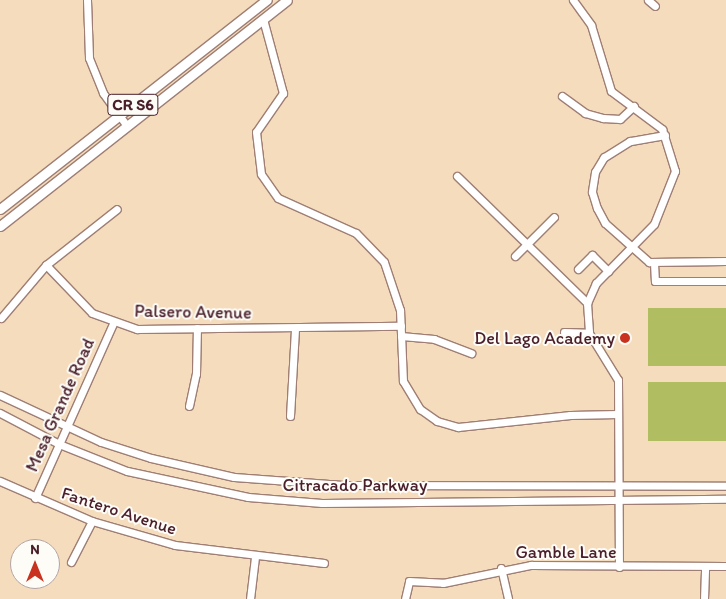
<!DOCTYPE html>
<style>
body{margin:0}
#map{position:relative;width:726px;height:599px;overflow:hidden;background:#f4dcbd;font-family:Itim,sans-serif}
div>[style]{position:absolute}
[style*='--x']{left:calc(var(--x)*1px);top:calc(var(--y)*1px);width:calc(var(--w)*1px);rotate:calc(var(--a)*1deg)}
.green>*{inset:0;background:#b0be61;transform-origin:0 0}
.roads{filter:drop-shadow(1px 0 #9f7e74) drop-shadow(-1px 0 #9f7e74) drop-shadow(0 1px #9f7e74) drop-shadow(0 -1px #9f7e74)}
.minor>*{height:7px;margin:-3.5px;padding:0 3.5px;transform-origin:3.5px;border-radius:3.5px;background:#fff}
.major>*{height:9px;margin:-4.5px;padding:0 4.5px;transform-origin:4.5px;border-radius:4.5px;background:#fff}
.dots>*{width:14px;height:14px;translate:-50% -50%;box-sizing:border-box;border:2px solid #fdfcf7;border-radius:50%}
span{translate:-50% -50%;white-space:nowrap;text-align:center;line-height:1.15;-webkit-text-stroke:4px #fdfcf7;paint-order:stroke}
.shield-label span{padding:1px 4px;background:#fdfcf7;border:1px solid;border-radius:4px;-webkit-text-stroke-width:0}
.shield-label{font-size:16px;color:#4a1f2b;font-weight:700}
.street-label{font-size:18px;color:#4a1f2b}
.poi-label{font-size:18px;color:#4a1f2b}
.right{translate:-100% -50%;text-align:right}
.north{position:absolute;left:10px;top:539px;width:50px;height:50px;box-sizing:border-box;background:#fdfcf7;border:1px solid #b5a4a5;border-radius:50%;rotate:0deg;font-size:14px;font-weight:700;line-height:20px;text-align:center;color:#4a1f2b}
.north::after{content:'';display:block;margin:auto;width:18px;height:22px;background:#c8321e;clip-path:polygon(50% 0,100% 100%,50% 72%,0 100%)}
</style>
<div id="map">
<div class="green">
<i style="left:648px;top:308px;width:78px;height:58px"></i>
<i style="left:726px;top:382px;width:59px;height:78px;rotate:90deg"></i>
</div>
<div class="roads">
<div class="minor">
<i style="--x:87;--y:0;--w:58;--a:88"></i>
<i style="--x:89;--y:58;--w:38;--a:68"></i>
<i style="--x:103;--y:93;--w:41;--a:54"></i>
<i style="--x:573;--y:0;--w:31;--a:54"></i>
<i style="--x:591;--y:25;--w:69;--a:73.1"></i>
<i style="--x:611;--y:91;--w:64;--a:36.7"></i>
<i style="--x:662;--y:129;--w:44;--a:72.8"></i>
<i style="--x:675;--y:171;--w:57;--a:111.6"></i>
<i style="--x:654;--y:224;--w:83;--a:134.5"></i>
<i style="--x:596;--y:283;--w:22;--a:114"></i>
<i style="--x:648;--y:0;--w:9;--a:41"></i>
<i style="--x:263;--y:19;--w:77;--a:74.9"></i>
<i style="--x:283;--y:93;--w:47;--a:124.7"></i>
<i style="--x:256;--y:132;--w:42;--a:83.2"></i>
<i style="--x:261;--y:174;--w:29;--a:55"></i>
<i style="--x:278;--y:198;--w:85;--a:24.2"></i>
<i style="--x:356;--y:233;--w:40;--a:46"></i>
<i style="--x:384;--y:262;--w:51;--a:71.6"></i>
<i style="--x:400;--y:310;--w:71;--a:87.6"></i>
<i style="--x:403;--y:381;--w:33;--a:59"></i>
<i style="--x:420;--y:409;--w:21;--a:35"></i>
<i style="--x:437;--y:421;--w:22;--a:16"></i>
<i style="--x:458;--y:427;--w:113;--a:-6.1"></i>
<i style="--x:570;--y:415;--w:48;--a:-1.2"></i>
<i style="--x:562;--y:96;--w:29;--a:36"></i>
<i style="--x:585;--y:113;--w:19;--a:16"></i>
<i style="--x:603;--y:118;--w:17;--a:3"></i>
<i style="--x:620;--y:119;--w:19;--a:-43"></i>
<i style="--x:665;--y:135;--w:36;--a:170"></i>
<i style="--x:630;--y:141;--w:31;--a:148"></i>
<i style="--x:604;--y:157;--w:17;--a:121"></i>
<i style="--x:595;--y:172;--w:20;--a:99"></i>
<i style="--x:592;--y:192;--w:17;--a:73"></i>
<i style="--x:597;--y:208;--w:17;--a:62"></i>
<i style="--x:605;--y:223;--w:59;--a:41.6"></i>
<i style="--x:649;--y:262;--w:77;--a:-0.7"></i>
<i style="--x:457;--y:176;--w:182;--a:44.3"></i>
<i style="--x:587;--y:303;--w:30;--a:86"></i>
<i style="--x:515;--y:256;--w:55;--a:-45"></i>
<i style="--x:654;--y:263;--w:18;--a:87"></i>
<i style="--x:655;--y:281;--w:71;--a:0"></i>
<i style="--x:46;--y:265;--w:66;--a:46.2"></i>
<i style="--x:92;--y:313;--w:48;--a:19.6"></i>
<i style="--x:137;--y:329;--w:264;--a:-0.7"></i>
<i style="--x:578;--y:269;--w:20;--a:-45"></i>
<i style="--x:592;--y:255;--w:23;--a:45"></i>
<i style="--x:1;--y:318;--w:70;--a:-49.7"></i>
<i style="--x:46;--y:265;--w:90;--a:-38.3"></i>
<i style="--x:564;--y:332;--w:25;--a:2"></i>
<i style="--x:589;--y:333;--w:55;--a:58.3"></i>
<i style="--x:618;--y:380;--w:187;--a:89.7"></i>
<i style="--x:401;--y:336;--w:33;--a:5"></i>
<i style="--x:434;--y:339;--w:40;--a:21"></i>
<i style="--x:0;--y:395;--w:111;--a:25"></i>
<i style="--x:101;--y:442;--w:52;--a:17.7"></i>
<i style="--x:151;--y:458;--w:85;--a:12.9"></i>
<i style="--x:234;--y:477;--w:109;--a:4.2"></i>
<i style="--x:343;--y:485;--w:383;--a:0.1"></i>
<i style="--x:189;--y:406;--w:33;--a:-78"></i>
<i style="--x:196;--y:374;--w:46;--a:-88.8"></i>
<i style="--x:0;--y:413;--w:67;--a:27.7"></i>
<i style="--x:59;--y:444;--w:73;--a:21.7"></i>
<i style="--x:127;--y:471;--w:124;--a:12.1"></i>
<i style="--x:248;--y:497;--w:74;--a:4.6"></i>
<i style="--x:322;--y:503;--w:404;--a:-0.6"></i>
<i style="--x:290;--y:416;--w:88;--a:-86.7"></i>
<i style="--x:0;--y:481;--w:100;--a:23.5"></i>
<i style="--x:92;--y:521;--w:86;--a:16.1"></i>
<i style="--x:175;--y:545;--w:150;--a:6.9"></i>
<i style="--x:35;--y:498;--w:191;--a:-65.9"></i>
<i style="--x:71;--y:562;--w:46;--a:-62.9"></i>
<i style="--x:501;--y:568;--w:32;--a:77"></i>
<i style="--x:250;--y:599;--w:42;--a:-83.2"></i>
<i style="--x:405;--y:599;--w:18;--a:-77"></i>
<i style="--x:409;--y:581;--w:34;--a:3"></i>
<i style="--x:443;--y:583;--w:90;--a:-11.6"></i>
<i style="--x:531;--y:565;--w:195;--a:0.3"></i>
<i style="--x:704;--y:599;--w:33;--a:-88"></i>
</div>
<div class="major">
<i style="--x:0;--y:209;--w:339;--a:-38.1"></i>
<i style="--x:0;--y:226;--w:365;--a:-38.2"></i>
</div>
</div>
<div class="dots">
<i style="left:625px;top:338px;background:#c8321e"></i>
</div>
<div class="shield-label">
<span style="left:133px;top:105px">CR S6</span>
</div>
<div class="street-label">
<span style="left:193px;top:312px;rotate:1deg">Palsero Avenue</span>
<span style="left:60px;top:405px;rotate:-66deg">Mesa Grande Road</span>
<span style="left:355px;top:485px">Citracado Parkway</span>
<span style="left:119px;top:511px;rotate:18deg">Fantero Avenue</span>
<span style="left:566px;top:552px">Gamble Lane</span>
</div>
<div class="poi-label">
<span class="right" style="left:615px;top:338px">Del Lago Academy</span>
</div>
<div class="north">N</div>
</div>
